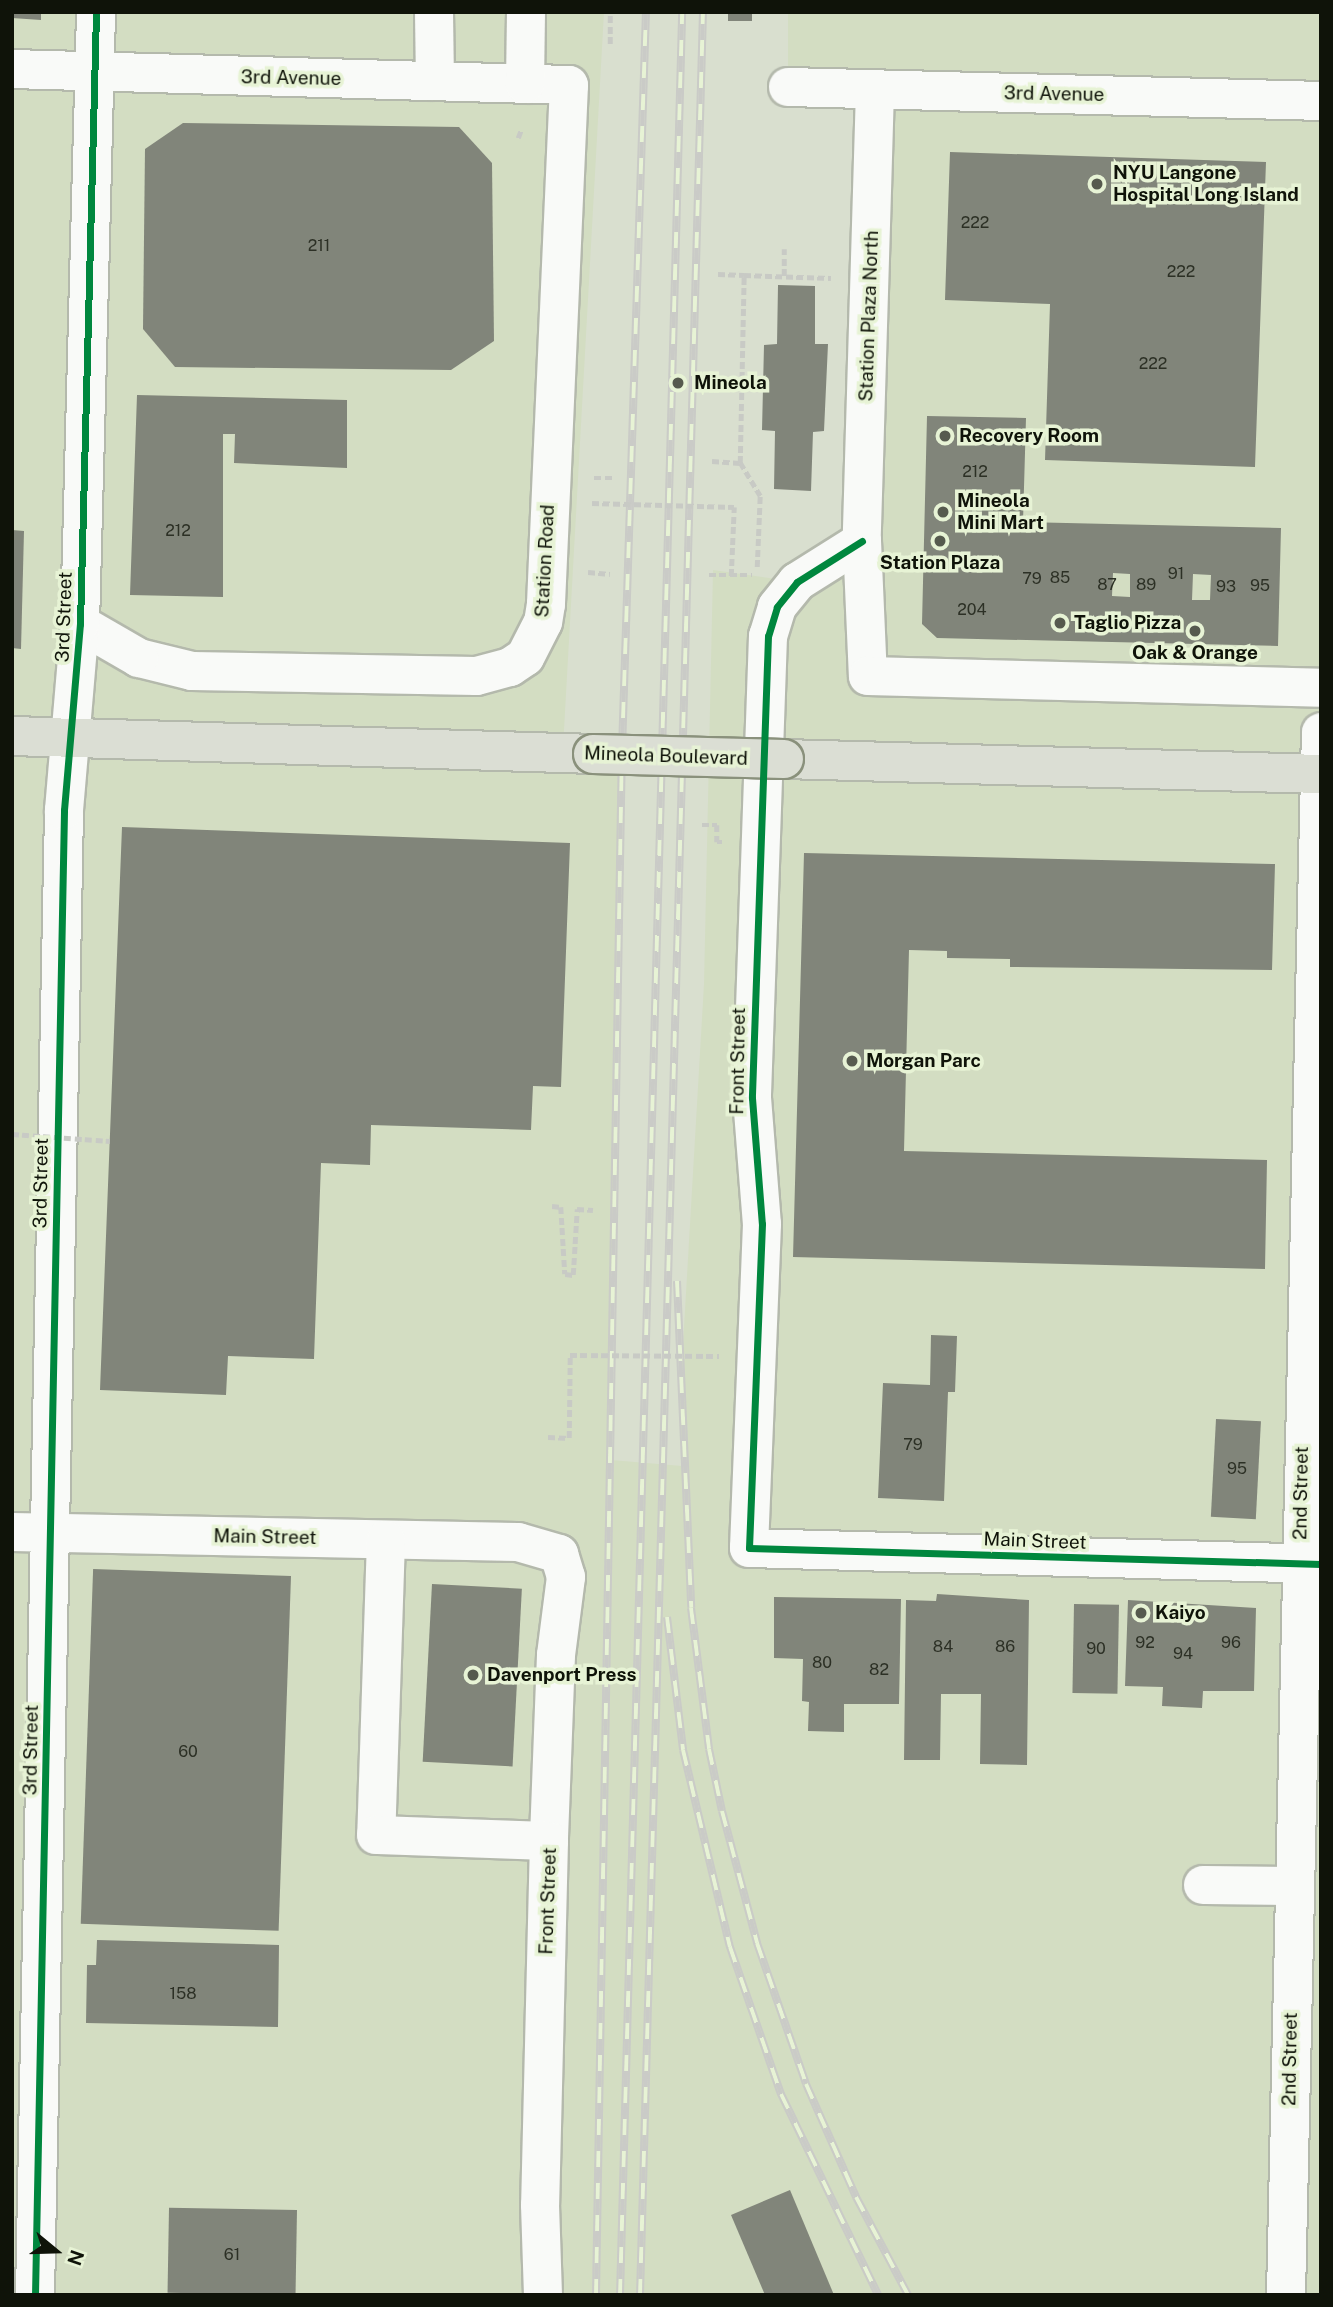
<!DOCTYPE html>
<style>
body{margin:0}
#map{position:relative;width:1333px;height:2307px;overflow:hidden;background:#d9dfcf;font-family:"Public Sans",sans-serif}
div>[style]{position:absolute}
[style*='--x']{left:calc(var(--x)*1px);top:calc(var(--y)*1px);width:calc(var(--w)*1px);rotate:calc(var(--a)*1deg)}
.built>*{inset:0;background:#d3ddc2}
.building>*{inset:0;background:#81857a;transform-origin:0 0}
.path>*{height:4.5px;margin-top:-2.25px;transform-origin:0;background:repeating-linear-gradient(90deg,#c8cac5 0 7px,transparent 0 10.5px)}
.roads{filter:drop-shadow(2px 0 #b4b9ac) drop-shadow(-2px 0 #b4b9ac) drop-shadow(0 2px #b4b9ac) drop-shadow(0 -2px #b4b9ac)}
.minor>*{height:38px;margin:-19px;padding:0 19px;transform-origin:19px;border-radius:19px;background:#f9faf8}
.major>*{height:38px;margin:-19px;padding:0 19px;transform-origin:19px;border-radius:19px;background:#dbded4}
.rail>*{height:8px;margin-top:-4px;transform-origin:0;background:repeating-linear-gradient(90deg,#e7f3d5 0 16px,#cacbc7 0 32px);box-sizing:border-box;border-block:2px solid #cacbc7}
.path-bridge>*{height:4.5px;margin-top:-2.25px;transform-origin:0;background:repeating-linear-gradient(90deg,#c8cac5 0 7px,transparent 0 10.5px)}
.bridges{filter:drop-shadow(2px 0 #8a917c) drop-shadow(-2px 0 #8a917c) drop-shadow(0 2px #8a917c) drop-shadow(0 -2px #8a917c)}
.major-bridge>*{height:38px;margin:-19px;padding:0 19px;transform-origin:19px;border-radius:19px;background:#dbded4}
.cycleway>*{height:7px;margin:-3.5px;padding:0 3.5px;transform-origin:3.5px;border-radius:3.5px;background:#00873e}
.dots>*{width:19px;height:19px;translate:-50% -50%;box-sizing:border-box;border:4px solid #e7f3d5;border-radius:50%}
span{translate:-50% -50%;white-space:nowrap;text-align:center;line-height:1.15;-webkit-text-stroke:7px #e7f3d5;paint-order:stroke}
.number-label{font-size:16px;color:#2c3025}
.number-label span{-webkit-text-stroke-width:0}
.street-label{font-size:19px;color:#0f1309}
.poi-label{font-size:19px;color:#0f1309;font-weight:700}
.left{translate:0 -50%;text-align:left}
.frame{position:absolute;inset:0;border:14px solid #0f1309;pointer-events:none}
.north{position:absolute;left:21px;top:2216px;width:70px;height:70px;-webkit-text-stroke:5px #e7f3d5;paint-order:stroke;rotate:109deg;font-size:19px;font-weight:700;line-height:28px;text-align:center;color:#0f1309}
.north::after{content:'';display:block;margin:auto;width:24px;height:32px;background:#0f1309;clip-path:polygon(50% 0,100% 100%,50% 72%,0 100%)}
</style>
<div id="map">
<div class="built">
<i style="clip-path:polygon(12px 12px,604px 12px,563px 748px,622px 750px,611px 1460px,682px 1466px,680px 1396px,704px 984px,713px 570px,797px 582px,862px 541px,875px 90px,788px 87px,788px 12px,1321px 12px,1321px 2295px,12px 2295px)"></i>
</div>
<div class="building">
<i style="clip-path:polygon(12px 12px,41px 12px,41px 20px,12px 18px)"></i>
<i style="left:728px;top:12px;width:24px;height:9px"></i>
<i style="clip-path:polygon(183px 123px,459px 127px,492px 163px,494px 341px,451px 370px,175px 367px,143px 329px,145px 149px)"></i>
<i style="clip-path:polygon(950px 152px,1266px 162px,1255px 467px,1045px 460px,1050px 304px,945px 300px)"></i>
<i style="clip-path:polygon(778px 285px,815px 286px,815px 344px,828px 344px,824px 431px,813px 432px,811px 491px,774px 489px,775px 431px,762px 430px,764px 345px,777px 344px)"></i>
<i style="clip-path:polygon(137px 395px,347px 400px,347px 468px,234px 463px,235px 434px,223px 434px,223px 597px,130px 595px)"></i>
<i style="clip-path:polygon(evenodd,927px 416px,1026px 418px,1023px 522px,1281px 528px,1278px 646px,937px 638px,922px 624px,927px 416px,1113px 573px,1130px 574px,1130px 597px,1112px 596px,1113px 573px,927px 416px,1193px 574px,1211px 575px,1210px 600px,1192px 600px,1193px 574px)"></i>
<i style="clip-path:polygon(12px 530px,24px 531px,21px 649px,12px 648px)"></i>
<i style="clip-path:polygon(122px 827px,570px 843px,561px 1087px,533px 1086px,531px 1130px,371px 1125px,370px 1165px,321px 1163px,314px 1359px,228px 1356px,226px 1395px,100px 1390px)"></i>
<i style="clip-path:polygon(804px 853px,1275px 864px,1272px 970px,1010px 967px,1010px 959px,947px 958px,947px 951px,909px 950px,904px 1151px,1267px 1160px,1265px 1269px,793px 1257px)"></i>
<i style="clip-path:polygon(931px 1335px,957px 1336px,955px 1392px,948px 1392px,944px 1501px,878px 1498px,883px 1383px,930px 1385px)"></i>
<i style="left:1216px;top:1419px;width:45px;height:98px;rotate:3deg"></i>
<i style="left:291px;top:1576px;width:355px;height:198px;rotate:92deg"></i>
<i style="left:432px;top:1584px;width:90px;height:178px;rotate:3deg"></i>
<i style="clip-path:polygon(937px 1594px,1029px 1600px,1027px 1765px,980px 1764px,981px 1694px,941px 1694px,940px 1760px,904px 1760px,906px 1600px,936px 1601px)"></i>
<i style="clip-path:polygon(774px 1597px,901px 1599px,899px 1704px,844px 1704px,844px 1732px,808px 1731px,809px 1702px,802px 1701px,803px 1659px,774px 1658px)"></i>
<i style="clip-path:polygon(1128px 1600px,1256px 1608px,1254px 1691px,1203px 1691px,1202px 1708px,1162px 1706px,1163px 1687px,1125px 1686px)"></i>
<i style="left:1074px;top:1604px;width:45px;height:89px;rotate:1deg"></i>
<i style="clip-path:polygon(97px 1940px,279px 1945px,278px 2027px,86px 2023px,87px 1965px,96px 1965px)"></i>
<i style="clip-path:polygon(790px 2190px,834px 2295px,765px 2295px,731px 2215px)"></i>
<i style="left:297px;top:2210px;width:85px;height:128px;rotate:91deg"></i>
</div>
<div class="path">
<i style="--x:610;--y:44;--w:32;--a:-90"></i>
<i style="--x:518;--y:138;--w:9;--a:-69"></i>
<i style="--x:718;--y:274;--w:26;--a:2"></i>
<i style="--x:784;--y:276;--w:27;--a:-90"></i>
<i style="--x:712;--y:461;--w:28;--a:4"></i>
<i style="--x:594;--y:478;--w:19;--a:0"></i>
<i style="--x:757;--y:567;--w:71;--a:-87.6"></i>
<i style="--x:760;--y:496;--w:39;--a:-121"></i>
<i style="--x:740;--y:463;--w:188;--a:-88.8"></i>
<i style="--x:744;--y:275;--w:87;--a:2"></i>
<i style="--x:588;--y:572;--w:22;--a:5"></i>
<i style="--x:709;--y:575;--w:43;--a:0"></i>
<i style="--x:731;--y:576;--w:69;--a:-87.5"></i>
<i style="--x:702;--y:825;--w:15;--a:0"></i>
<i style="--x:717;--y:825;--w:17;--a:90"></i>
<i style="--x:717;--y:842;--w:5;--a:0"></i>
<i style="--x:552;--y:1206;--w:9;--a:6"></i>
<i style="--x:561;--y:1207;--w:67;--a:86.6"></i>
<i style="--x:565;--y:1274;--w:8;--a:7"></i>
<i style="--x:573;--y:1275;--w:66;--a:-86.5"></i>
<i style="--x:577;--y:1209;--w:16;--a:4"></i>
<i style="--x:548;--y:1437;--w:21;--a:3"></i>
<i style="--x:569;--y:1438;--w:83;--a:-89.3"></i>
</div>
<div class="roads">
<div class="minor">
<i style="--x:434;--y:12;--w:69;--a:89.2"></i>
<i style="--x:12;--y:69;--w:557;--a:1.65"></i>
<i style="--x:569;--y:85;--w:520;--a:92.54"></i>
<i style="--x:546;--y:604;--w:18;--a:99"></i>
<i style="--x:543;--y:622;--w:39;--a:117"></i>
<i style="--x:525;--y:657;--w:18;--a:146"></i>
<i style="--x:510;--y:667;--w:35;--a:165"></i>
<i style="--x:476;--y:676;--w:284;--a:-179"></i>
<i style="--x:192;--y:671;--w:55;--a:-166.2"></i>
<i style="--x:139;--y:658;--w:68;--a:-150"></i>
<i style="--x:525;--y:84;--w:72;--a:-89.2"></i>
<i style="--x:788;--y:87;--w:533;--a:1.5"></i>
<i style="--x:875;--y:90;--w:451;--a:91.7"></i>
<i style="--x:862;--y:541;--w:135;--a:87.5"></i>
<i style="--x:868;--y:676;--w:453;--a:1.5"></i>
<i style="--x:862;--y:541;--w:77;--a:147.8"></i>
<i style="--x:797;--y:582;--w:32;--a:129"></i>
<i style="--x:777;--y:607;--w:30;--a:107"></i>
<i style="--x:768;--y:636;--w:462;--a:92"></i>
<i style="--x:752;--y:1098;--w:126;--a:85.5"></i>
<i style="--x:762;--y:1224;--w:324;--a:92.3"></i>
<i style="--x:749;--y:1548;--w:572;--a:1.6"></i>
<i style="--x:12;--y:1532;--w:506;--a:1.13"></i>
<i style="--x:518;--y:1542;--w:43;--a:16.3"></i>
<i style="--x:559;--y:1554;--w:24;--a:73"></i>
<i style="--x:566;--y:1577;--w:79;--a:97.3"></i>
<i style="--x:556;--y:1655;--w:186;--a:92.2"></i>
<i style="--x:549;--y:1841;--w:364;--a:91.4"></i>
<i style="--x:540;--y:2205;--w:90;--a:88.1"></i>
<i style="--x:386;--y:1540;--w:295;--a:91.9"></i>
<i style="--x:376;--y:1835;--w:173;--a:2"></i>
<i style="--x:1203;--y:1885;--w:89;--a:0.6"></i>
<i style="--x:35;--y:2295;--w:1485;--a:-88.88"></i>
<i style="--x:64;--y:810;--w:187;--a:-85.1"></i>
<i style="--x:80;--y:624;--w:612;--a:-88.5"></i>
<i style="--x:1286;--y:2295;--w:1563;--a:-88.72"></i>
</div>
<div class="major">
<i style="--x:12;--y:736;--w:581;--a:1.77"></i>
<i style="--x:784;--y:759;--w:537;--a:1.6"></i>
</div>
</div>
<div class="rail">
<i style="--x:677;--y:1281;--w:327;--a:87.5"></i>
<i style="--x:691;--y:1608;--w:142;--a:82.7"></i>
<i style="--x:709;--y:1749;--w:63;--a:78.2"></i>
<i style="--x:722;--y:1811;--w:137;--a:75.1"></i>
<i style="--x:757;--y:1943;--w:149;--a:70.8"></i>
<i style="--x:806;--y:2084;--w:124;--a:66.1"></i>
<i style="--x:856;--y:2197;--w:111;--a:62"></i>
<i style="--x:667;--y:1617;--w:134;--a:83.1"></i>
<i style="--x:683;--y:1750;--w:203;--a:76.6"></i>
<i style="--x:730;--y:1947;--w:156;--a:70.9"></i>
<i style="--x:781;--y:2094;--w:223;--a:64.2"></i>
<i style="--x:596;--y:2295;--w:1545;--a:-89.04"></i>
<i style="--x:622;--y:750;--w:738;--a:-88.14"></i>
<i style="--x:620;--y:2295;--w:2284;--a:-88.44"></i>
<i style="--x:640;--y:2295;--w:2284;--a:-88.42"></i>
</div>
<div class="path-bridge">
<i style="--x:592;--y:503;--w:142;--a:1.6"></i>
<i style="--x:12;--y:1134;--w:98;--a:4.1"></i>
<i style="--x:570;--y:1355;--w:149;--a:0.4"></i>
</div>
<div class="bridges">
<div class="major-bridge">
<i style="--x:593;--y:754;--w:191;--a:1.5"></i>
</div>
</div>
<div class="cycleway">
<i style="--x:862;--y:541;--w:77;--a:147.8"></i>
<i style="--x:797;--y:582;--w:32;--a:129"></i>
<i style="--x:777;--y:607;--w:30;--a:107"></i>
<i style="--x:768;--y:636;--w:462;--a:92"></i>
<i style="--x:752;--y:1098;--w:126;--a:85.5"></i>
<i style="--x:762;--y:1224;--w:324;--a:92.3"></i>
<i style="--x:749;--y:1548;--w:572;--a:1.6"></i>
<i style="--x:35;--y:2295;--w:1485;--a:-88.88"></i>
<i style="--x:64;--y:810;--w:187;--a:-85.1"></i>
<i style="--x:80;--y:624;--w:612;--a:-88.5"></i>
</div>
<div class="dots">
<i style="left:1097px;top:184px;background:#565a4e"></i>
<i style="left:678px;top:383px;background:#565a4e"></i>
<i style="left:945px;top:436px;background:#565a4e"></i>
<i style="left:943px;top:512px;background:#565a4e"></i>
<i style="left:940px;top:541px;background:#565a4e"></i>
<i style="left:1060px;top:623px;background:#565a4e"></i>
<i style="left:1195px;top:631px;background:#565a4e"></i>
<i style="left:852px;top:1061px;background:#565a4e"></i>
<i style="left:1141px;top:1613px;background:#565a4e"></i>
<i style="left:473px;top:1675px;background:#565a4e"></i>
</div>
<div class="number-label">
<span style="left:975px;top:223px">222</span>
<span style="left:319px;top:246px">211</span>
<span style="left:1181px;top:272px">222</span>
<span style="left:1153px;top:364px">222</span>
<span style="left:975px;top:472px">212</span>
<span style="left:178px;top:531px">212</span>
<span style="left:1176px;top:574px">91</span>
<span style="left:1060px;top:578px">85</span>
<span style="left:1032px;top:579px">79</span>
<span style="left:1107px;top:585px">87</span>
<span style="left:1146px;top:585px">89</span>
<span style="left:1260px;top:586px">95</span>
<span style="left:1226px;top:587px">93</span>
<span style="left:972px;top:610px">204</span>
<span style="left:913px;top:1445px">79</span>
<span style="left:1237px;top:1469px">95</span>
<span style="left:1145px;top:1643px">92</span>
<span style="left:1231px;top:1643px">96</span>
<span style="left:943px;top:1647px">84</span>
<span style="left:1005px;top:1647px">86</span>
<span style="left:1096px;top:1649px">90</span>
<span style="left:1183px;top:1654px">94</span>
<span style="left:822px;top:1663px">80</span>
<span style="left:879px;top:1670px">82</span>
<span style="left:188px;top:1752px">60</span>
<span style="left:183px;top:1994px">158</span>
<span style="left:232px;top:2255px">61</span>
</div>
<div class="street-label">
<span style="left:291px;top:78px;rotate:1deg">3rd Avenue</span>
<span style="left:1054px;top:94px;rotate:1deg">3rd Avenue</span>
<span style="left:869px;top:316px;rotate:-88deg">Station Plaza North</span>
<span style="left:545px;top:561px;rotate:-87deg">Station Road</span>
<span style="left:64px;top:617px;rotate:-88deg">3rd Street</span>
<span style="left:666px;top:756px;rotate:2deg">Mineola Boulevard</span>
<span style="left:738px;top:1061px;rotate:-89deg">Front Street</span>
<span style="left:41px;top:1183px;rotate:-89deg">3rd Street</span>
<span style="left:1301px;top:1493px;rotate:-89deg">2nd Street</span>
<span style="left:265px;top:1537px;rotate:1deg">Main Street</span>
<span style="left:1035px;top:1541px;rotate:2deg">Main Street</span>
<span style="left:31px;top:1750px;rotate:-89deg">3rd Street</span>
<span style="left:548px;top:1901px;rotate:-88deg">Front Street</span>
<span style="left:1290px;top:2059px;rotate:-89deg">2nd Street</span>
</div>
<div class="poi-label">
<span class="left" style="left:1113px;top:184px">NYU Langone<br>Hospital Long Island</span>
<span class="left" style="left:694px;top:383px">Mineola</span>
<span class="left" style="left:959px;top:436px">Recovery Room</span>
<span class="left" style="left:957px;top:512px">Mineola<br>Mini Mart</span>
<span style="left:940px;top:563px">Station Plaza</span>
<span class="left" style="left:1074px;top:623px">Taglio Pizza</span>
<span style="left:1195px;top:653px">Oak &amp; Orange</span>
<span class="left" style="left:866px;top:1061px">Morgan Parc</span>
<span class="left" style="left:1155px;top:1613px">Kaiyo</span>
<span class="left" style="left:487px;top:1675px">Davenport Press</span>
</div>
<div class="frame"></div>
<div class="north">N</div>
</div>
